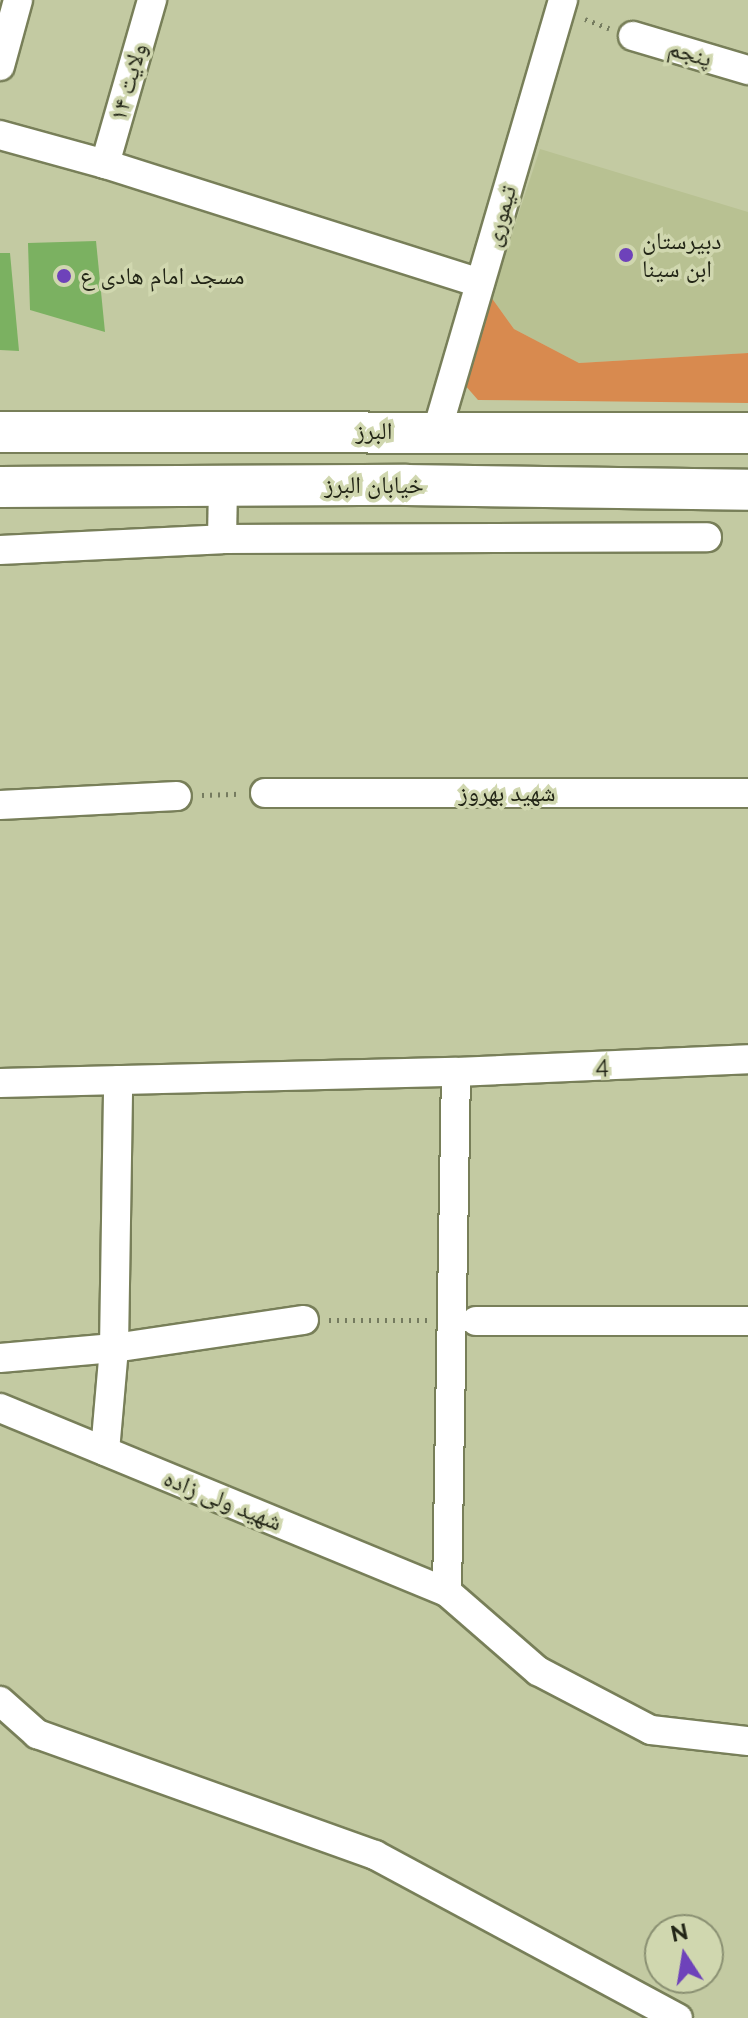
<!DOCTYPE html>
<meta charset="utf-8">
<style>
body{margin:0}
#map{position:relative;width:748px;height:2018px;overflow:hidden;background:#c3caa2;font-family:Raleway,"Noto Naskh Arabic",sans-serif}
div>[style]{position:absolute}
[style*='--x']{left:calc(var(--x)*1px);top:calc(var(--y)*1px);width:calc(var(--w)*1px);rotate:calc(var(--a)*1deg)}
.built>*{inset:0;background:#b8c192}
.green>*{inset:0;background:#d88a4f}
.building>*{inset:0;background:#7bb161}
.path>*{height:5px;margin-top:-2.5px;transform-origin:0;background:repeating-linear-gradient(90deg,#757b5f 0 2px,transparent 0 8px)}
.roads{filter:drop-shadow(2px 0 #787f59) drop-shadow(-2px 0 #787f59) drop-shadow(0 2px #787f59) drop-shadow(0 -2px #787f59)}
.street>*{height:28px;margin:-14px;padding:0 14px;transform-origin:14px;border-radius:14px;background:#fff}
.secondary>*{height:40px;margin:-20px;padding:0 20px;transform-origin:20px;border-radius:20px;background:#fff}
.dots>*{width:22px;height:22px;translate:-50% -50%;box-sizing:border-box;border:4px solid #d0d7af;border-radius:50%}
span{translate:-50% -50%;white-space:nowrap;text-align:center;line-height:1.15;-webkit-text-stroke:7px #d0d7af;paint-order:stroke}
.street-label{font-size:24px;color:#222516}
.poi-label{font-size:24px;color:#222516}
.left{translate:0 -50%;text-align:left}
.north{position:absolute;left:644px;top:1914px;width:80px;height:80px;box-sizing:border-box;background:#d0d7af;border:2px solid #8a9072;border-radius:50%;rotate:348deg;font-size:22px;font-weight:700;line-height:32px;text-align:center;color:#222516}
.north::after{content:'';display:block;margin:auto;width:28px;height:36px;background:#6e42ba;clip-path:polygon(50% 0,100% 100%,50% 72%,0 100%)}
</style>
<div id="map">
<div class="built">
<i style="clip-path:polygon(540px 149px,748px 212px,748px 353px,579px 363px,514px 329px,491px 297px)"></i>
</div>
<div class="green">
<i style="clip-path:polygon(491px 297px,514px 329px,579px 363px,748px 353px,748px 403px,478px 400px,464px 384px)"></i>
</div>
<div class="building">
<i style="clip-path:polygon(96px 241px,105px 332px,30px 310px,28px 243px)"></i>
<i style="clip-path:polygon(0 253px,10px 253px,19px 351px,0 350px)"></i>
</div>
<div class="path">
<i style="--x:585;--y:19;--w:26;--a:21"></i>
<i style="--x:202;--y:795;--w:38;--a:-2"></i>
<i style="--x:329;--y:1320;--w:98;--a:0"></i>
</div>
<div class="roads">
<div class="street">
<i style="--x:633;--y:36;--w:120;--a:16.5"></i>
<i style="--x:0;--y:66;--w:68;--a:-74.7"></i>
<i style="--x:0;--y:135;--w:109;--a:15.4"></i>
<i style="--x:105;--y:164;--w:393;--a:17.6"></i>
<i style="--x:105;--y:164;--w:171;--a:-74"></i>
<i style="--x:437;--y:431;--w:449;--a:-73.7"></i>
<i style="--x:222;--y:539;--w:53;--a:-88.9"></i>
<i style="--x:0;--y:550;--w:222;--a:-2.8"></i>
<i style="--x:222;--y:539;--w:485;--a:-0.2"></i>
<i style="--x:265;--y:793;--w:483;--a:0"></i>
<i style="--x:0;--y:805;--w:177;--a:-2.9"></i>
<i style="--x:0;--y:1083;--w:456;--a:-1.4"></i>
<i style="--x:456;--y:1072;--w:292;--a:-2.5"></i>
<i style="--x:476;--y:1321;--w:272;--a:0"></i>
<i style="--x:0;--y:1358;--w:114;--a:-5"></i>
<i style="--x:114;--y:1348;--w:192;--a:-8.4"></i>
<i style="--x:0;--y:1408;--w:483;--a:22.4"></i>
<i style="--x:447;--y:1592;--w:121;--a:41"></i>
<i style="--x:538;--y:1671;--w:127;--a:27.6"></i>
<i style="--x:651;--y:1730;--w:98;--a:6.5"></i>
<i style="--x:105;--y:1451;--w:103;--a:-85"></i>
<i style="--x:114;--y:1348;--w:268;--a:-89.1"></i>
<i style="--x:447;--y:1592;--w:520;--a:-89.01"></i>
<i style="--x:0;--y:1701;--w:50;--a:41.7"></i>
<i style="--x:37;--y:1734;--w:359;--a:19.7"></i>
<i style="--x:375;--y:1855;--w:344;--a:28.3"></i>
</div>
<div class="secondary">
<i style="--x:0;--y:432;--w:748;--a:0.08"></i>
<i style="--x:0;--y:487;--w:406;--a:-0.3"></i>
<i style="--x:406;--y:485;--w:342;--a:0.8"></i>
</div>
</div>
<div class="dots">
<i style="left:626px;top:255px;background:#6e42ba"></i>
<i style="left:64px;top:276px;background:#6e42ba"></i>
</div>
<div class="street-label">
<span style="left:690px;top:53px;rotate:16deg">پنجم</span>
<span style="left:128px;top:82px;rotate:-74deg">ولایت ۱۴</span>
<span style="left:500px;top:216px;rotate:-74deg">تیموری</span>
<span style="left:374px;top:431px">البرز</span>
<span style="left:374px;top:485px">خیابان البرز</span>
<span style="left:507px;top:793px">شهید بهروز</span>
<span style="left:602px;top:1065px;rotate:-2deg">4</span>
<span style="left:223px;top:1500px;rotate:22deg">شهید ولی زاده</span>
</div>
<div class="poi-label">
<span class="left" style="left:642px;top:255px">دبیرستان<br>ابن سینا</span>
<span class="left" style="left:80px;top:276px">مسجد امام هادی ع</span>
</div>
<div class="north">N</div>
</div>
